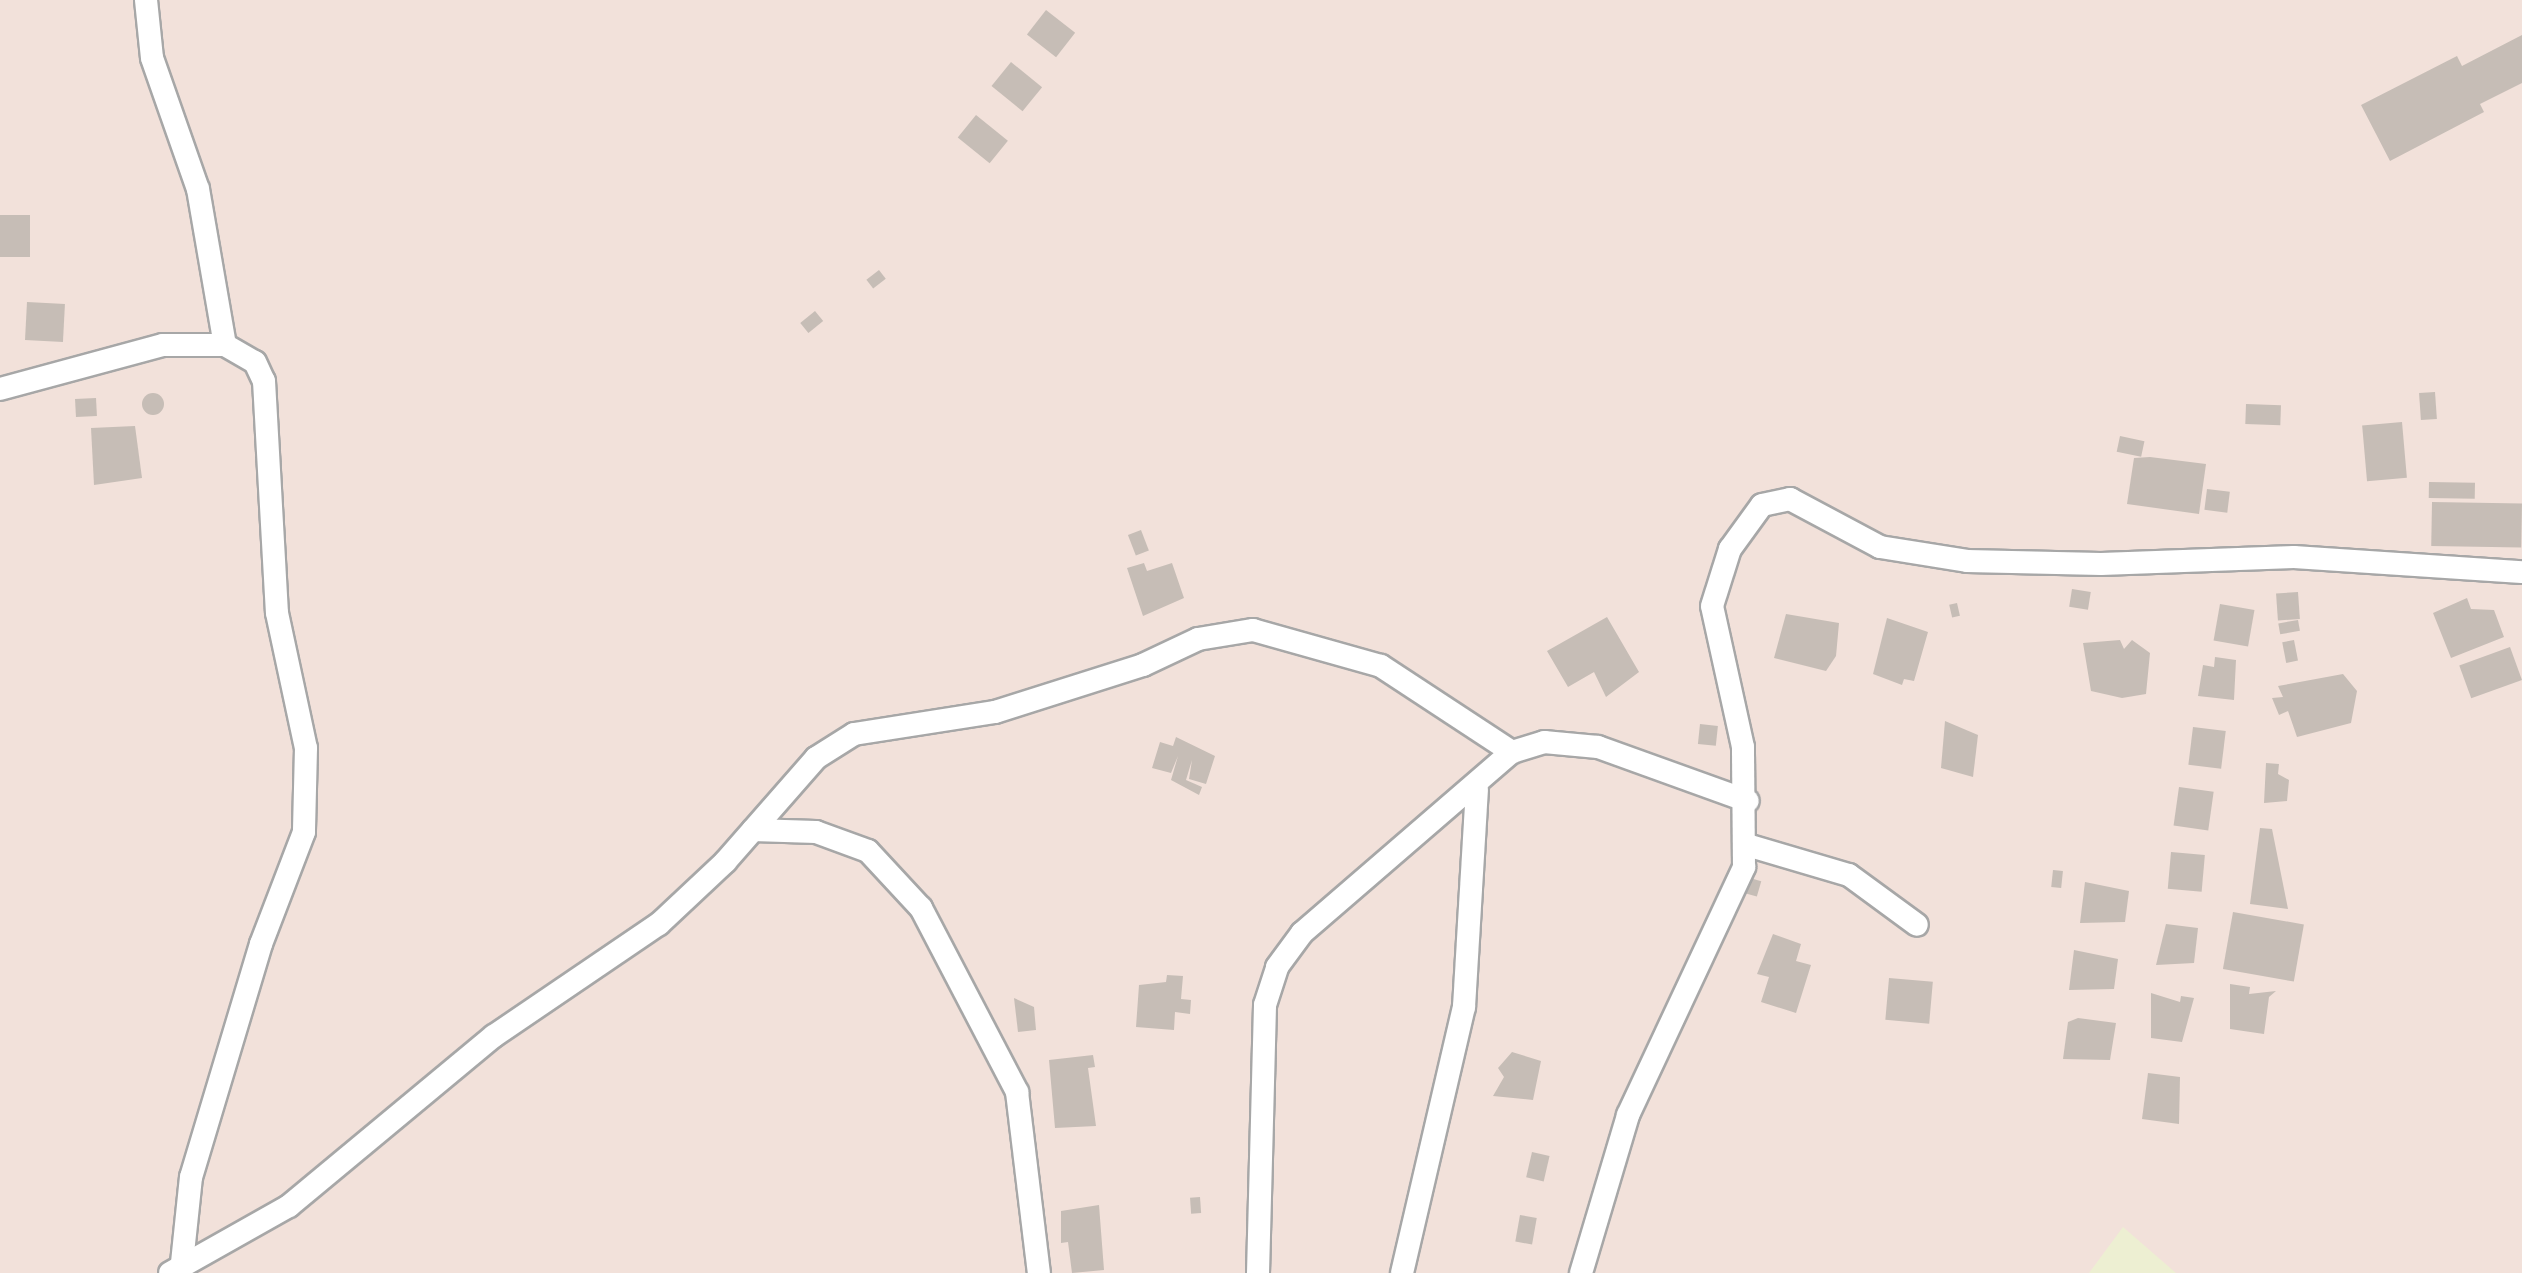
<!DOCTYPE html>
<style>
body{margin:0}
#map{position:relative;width:2522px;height:1273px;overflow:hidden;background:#f1eee7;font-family:Commissioner,sans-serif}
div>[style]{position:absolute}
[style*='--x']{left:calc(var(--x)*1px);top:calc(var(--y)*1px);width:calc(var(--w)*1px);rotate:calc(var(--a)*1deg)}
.military>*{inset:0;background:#f2e1da;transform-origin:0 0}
.farmland>*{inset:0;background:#edefd2}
.building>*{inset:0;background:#c6bdb6;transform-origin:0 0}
.round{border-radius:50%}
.roads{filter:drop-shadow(2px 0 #a7a7a7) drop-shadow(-2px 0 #a7a7a7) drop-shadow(0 2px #a7a7a7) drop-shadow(0 -2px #a7a7a7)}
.minor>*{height:22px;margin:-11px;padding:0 11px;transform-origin:11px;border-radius:11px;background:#fff}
span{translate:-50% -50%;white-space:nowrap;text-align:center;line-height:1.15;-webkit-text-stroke:10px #fff;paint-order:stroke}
</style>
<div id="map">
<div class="military">
<i style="left:0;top:0;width:2522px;height:1273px"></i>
</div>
<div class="farmland">
<i style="clip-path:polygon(2123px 1227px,2176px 1273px,2089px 1273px)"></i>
</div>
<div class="building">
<i style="left:1046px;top:10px;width:37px;height:31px;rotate:38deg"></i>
<i style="clip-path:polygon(2522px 35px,2522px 83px,2480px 104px,2484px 112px,2390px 161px,2361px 105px,2457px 56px,2462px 66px)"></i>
<i style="left:1011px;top:62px;width:40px;height:31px;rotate:39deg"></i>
<i style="left:976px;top:115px;width:41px;height:29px;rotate:39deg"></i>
<i style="left:30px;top:215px;width:42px;height:30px;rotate:90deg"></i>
<i style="left:879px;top:270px;width:11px;height:16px;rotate:52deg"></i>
<i style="left:27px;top:302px;width:38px;height:38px;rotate:3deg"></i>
<i style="left:815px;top:311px;width:13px;height:19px;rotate:51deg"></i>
<i style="left:2435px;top:392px;width:27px;height:16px;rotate:86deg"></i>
<i class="round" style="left:142px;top:393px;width:22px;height:22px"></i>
<i style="left:96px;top:398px;width:18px;height:21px;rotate:87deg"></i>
<i style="left:2246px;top:404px;width:35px;height:20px;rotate:2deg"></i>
<i style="left:2402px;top:422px;width:56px;height:40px;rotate:85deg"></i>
<i style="clip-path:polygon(135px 426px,142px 478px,94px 485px,91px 428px)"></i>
<i style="left:2120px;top:436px;width:25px;height:16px;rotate:12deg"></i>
<i style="clip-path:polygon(2150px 457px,2206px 464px,2199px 514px,2127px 504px,2134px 458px)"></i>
<i style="left:2429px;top:482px;width:46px;height:16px;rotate:1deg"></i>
<i style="left:2207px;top:489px;width:23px;height:21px;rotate:7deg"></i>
<i style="left:2432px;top:502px;width:90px;height:44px;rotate:1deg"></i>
<i style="left:1141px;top:530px;width:22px;height:14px;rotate:69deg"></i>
<i style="clip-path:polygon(1144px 563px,1147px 571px,1172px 563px,1184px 598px,1143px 616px,1127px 568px)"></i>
<i style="left:2072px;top:589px;width:19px;height:18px;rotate:9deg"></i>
<i style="left:2298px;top:592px;width:27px;height:22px;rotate:86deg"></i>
<i style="clip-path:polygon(2467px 598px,2471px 609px,2494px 610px,2504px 637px,2451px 658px,2433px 613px)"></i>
<i style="left:1957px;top:603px;width:13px;height:8px;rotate:77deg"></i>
<i style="left:2220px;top:604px;width:35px;height:37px;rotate:10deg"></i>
<i style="clip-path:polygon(1786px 614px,1839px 623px,1836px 656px,1826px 671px,1774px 658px)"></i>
<i style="clip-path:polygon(1607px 617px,1639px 672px,1606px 697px,1594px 672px,1568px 687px,1547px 651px)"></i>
<i style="clip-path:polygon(1887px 618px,1928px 632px,1914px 681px,1904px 679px,1902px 685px,1873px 674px)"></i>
<i style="left:2298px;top:620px;width:11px;height:20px;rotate:80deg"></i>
<i style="clip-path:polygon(2120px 640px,2124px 649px,2132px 640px,2150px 653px,2146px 694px,2122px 698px,2091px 691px,2083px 643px)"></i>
<i style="left:2294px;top:640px;width:21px;height:12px;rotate:79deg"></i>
<i style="left:2510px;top:647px;width:35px;height:54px;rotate:70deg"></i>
<i style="clip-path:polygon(2215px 657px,2236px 660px,2234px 700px,2198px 696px,2203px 665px,2214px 667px)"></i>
<i style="clip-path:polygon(2343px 674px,2357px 691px,2351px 723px,2297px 737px,2288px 711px,2279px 715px,2272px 698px,2283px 697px,2278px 686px)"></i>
<i style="clip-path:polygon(1945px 721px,1978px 735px,1973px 777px,1941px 768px)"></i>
<i style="left:1700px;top:724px;width:18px;height:20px;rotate:6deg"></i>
<i style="left:2193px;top:727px;width:33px;height:38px;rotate:7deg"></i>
<i style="clip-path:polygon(1176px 737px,1215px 756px,1206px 784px,1189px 779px,1192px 760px,1186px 780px,1202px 787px,1199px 795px,1171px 780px,1178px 756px,1171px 773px,1152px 768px,1160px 742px,1173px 746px)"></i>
<i style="clip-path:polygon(2266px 763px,2279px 764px,2278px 774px,2289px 780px,2287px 801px,2264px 803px)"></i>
<i style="left:2179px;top:787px;width:35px;height:39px;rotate:8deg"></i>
<i style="clip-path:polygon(2260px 828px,2272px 829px,2288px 909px,2250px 904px)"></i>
<i style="left:2171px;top:852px;width:34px;height:37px;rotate:5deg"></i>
<i style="left:2053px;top:870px;width:10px;height:17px;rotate:6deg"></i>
<i style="left:1743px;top:876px;width:19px;height:16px;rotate:16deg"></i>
<i style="clip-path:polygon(2085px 882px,2129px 891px,2125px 922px,2080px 923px)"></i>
<i style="left:2233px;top:912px;width:72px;height:58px;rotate:10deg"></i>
<i style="clip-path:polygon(2166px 924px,2198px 928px,2194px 963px,2156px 965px)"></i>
<i style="clip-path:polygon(1773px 934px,1801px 944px,1796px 961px,1811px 965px,1796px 1013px,1761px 1002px,1769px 977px,1757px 974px)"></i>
<i style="clip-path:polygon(2074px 950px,2118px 959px,2114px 989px,2069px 990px)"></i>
<i style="clip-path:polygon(1167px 975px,1183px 976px,1181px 999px,1191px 1000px,1190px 1014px,1175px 1012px,1174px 1030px,1136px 1027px,1139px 985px,1166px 982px)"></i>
<i style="left:1889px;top:978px;width:44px;height:42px;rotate:5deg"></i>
<i style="clip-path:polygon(2230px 984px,2250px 987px,2249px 994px,2276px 991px,2269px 997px,2264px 1034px,2230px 1029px)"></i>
<i style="clip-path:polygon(2151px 993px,2180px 1002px,2181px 996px,2194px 998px,2182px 1042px,2151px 1038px)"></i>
<i style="clip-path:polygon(1014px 998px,1034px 1007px,1036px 1030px,1018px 1032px)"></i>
<i style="clip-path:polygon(2078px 1018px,2116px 1023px,2110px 1060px,2063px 1059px,2068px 1022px)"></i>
<i style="clip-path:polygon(1512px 1052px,1541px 1061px,1533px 1100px,1493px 1096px,1504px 1077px,1498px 1068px)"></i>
<i style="clip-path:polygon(1093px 1055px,1095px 1067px,1088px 1068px,1096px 1126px,1055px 1128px,1049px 1060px)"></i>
<i style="clip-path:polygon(2148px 1073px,2180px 1077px,2179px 1124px,2142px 1119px)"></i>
<i style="left:1532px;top:1152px;width:18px;height:26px;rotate:13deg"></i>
<i style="left:1200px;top:1197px;width:16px;height:10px;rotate:86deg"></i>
<i style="clip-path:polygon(1099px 1205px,1104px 1270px,1072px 1273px,1068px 1242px,1061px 1243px,1061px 1211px)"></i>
<i style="left:1520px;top:1215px;width:17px;height:27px;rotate:10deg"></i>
</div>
<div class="roads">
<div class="minor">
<i style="--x:146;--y:0;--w:58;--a:84.1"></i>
<i style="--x:152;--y:58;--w:139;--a:70.7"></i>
<i style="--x:198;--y:189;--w:158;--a:80.2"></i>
<i style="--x:0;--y:389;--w:169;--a:-15.1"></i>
<i style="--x:163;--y:345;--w:62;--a:0"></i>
<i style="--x:225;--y:345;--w:34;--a:30"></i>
<i style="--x:255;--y:362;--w:21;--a:65"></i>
<i style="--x:264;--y:381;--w:232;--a:86.8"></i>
<i style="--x:277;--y:613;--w:138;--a:77.9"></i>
<i style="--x:306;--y:748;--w:84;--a:91.4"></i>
<i style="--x:304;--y:832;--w:120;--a:111"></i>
<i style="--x:261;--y:944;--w:243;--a:106.7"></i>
<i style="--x:191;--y:1177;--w:85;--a:96"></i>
<i style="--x:753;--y:830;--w:63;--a:1.8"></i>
<i style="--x:816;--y:832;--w:55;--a:20.1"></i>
<i style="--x:868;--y:851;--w:78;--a:47.1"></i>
<i style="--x:921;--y:908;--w:208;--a:62.4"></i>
<i style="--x:1017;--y:1092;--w:182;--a:83.1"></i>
<i style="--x:1747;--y:845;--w:106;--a:16.4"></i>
<i style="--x:1849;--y:875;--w:84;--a:36.3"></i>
<i style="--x:170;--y:1273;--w:137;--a:-29.4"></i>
<i style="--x:289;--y:1206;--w:266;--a:-39.7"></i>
<i style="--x:494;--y:1036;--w:199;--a:-34.2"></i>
<i style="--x:659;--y:924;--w:91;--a:-43.2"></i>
<i style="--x:725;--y:862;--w:138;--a:-48.8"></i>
<i style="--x:816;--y:758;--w:45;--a:-32.3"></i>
<i style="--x:854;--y:734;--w:143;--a:-8.9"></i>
<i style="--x:995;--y:712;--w:155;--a:-17.6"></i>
<i style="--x:1143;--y:665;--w:61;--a:-25.3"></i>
<i style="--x:1198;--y:639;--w:56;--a:-9.3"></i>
<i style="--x:1253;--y:630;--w:133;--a:15.7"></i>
<i style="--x:1381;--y:666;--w:157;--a:33.3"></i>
<i style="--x:1258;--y:1273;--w:268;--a:-88.5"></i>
<i style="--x:1265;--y:1005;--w:40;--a:-72"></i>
<i style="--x:1277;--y:967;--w:42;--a:-53.7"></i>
<i style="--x:1302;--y:933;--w:277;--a:-40.8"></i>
<i style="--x:1512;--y:752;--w:34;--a:-17"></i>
<i style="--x:1544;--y:742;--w:54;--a:5.3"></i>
<i style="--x:1598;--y:747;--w:159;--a:19.8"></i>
<i style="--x:1402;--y:1273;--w:273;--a:-76.9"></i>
<i style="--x:1464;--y:1007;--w:218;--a:-86.6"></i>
<i style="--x:1581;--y:1273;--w:165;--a:-73.4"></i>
<i style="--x:1628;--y:1115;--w:274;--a:-64.9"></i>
<i style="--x:1744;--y:867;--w:120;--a:-90.5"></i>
<i style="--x:1743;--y:747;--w:144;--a:-102.4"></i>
<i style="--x:1712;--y:606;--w:60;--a:-72.5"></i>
<i style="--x:1730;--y:549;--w:54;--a:-54"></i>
<i style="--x:1762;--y:505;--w:29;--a:-12"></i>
<i style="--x:1790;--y:499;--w:102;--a:28.1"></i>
<i style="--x:1880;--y:547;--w:88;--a:9.1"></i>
<i style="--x:1967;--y:561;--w:134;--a:1.3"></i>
<i style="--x:2101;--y:564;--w:193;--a:-2.1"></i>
<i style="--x:2294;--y:557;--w:228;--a:3.8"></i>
</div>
</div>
</div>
